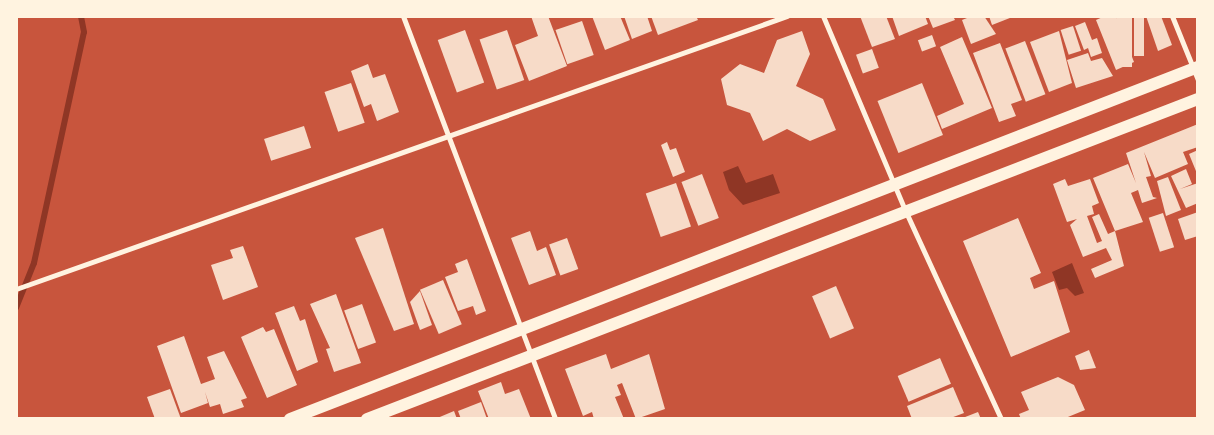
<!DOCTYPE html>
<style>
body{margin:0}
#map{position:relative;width:1214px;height:435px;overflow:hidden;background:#c8553d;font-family:"DM Sans",sans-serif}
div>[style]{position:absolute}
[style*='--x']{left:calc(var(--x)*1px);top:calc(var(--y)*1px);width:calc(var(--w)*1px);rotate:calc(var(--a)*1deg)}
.water>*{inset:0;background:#8f3625}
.stream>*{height:6px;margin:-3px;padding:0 3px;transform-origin:3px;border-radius:3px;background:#8f3625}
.building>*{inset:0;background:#f7dbc8;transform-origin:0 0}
.minor>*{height:5px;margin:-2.5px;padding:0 2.5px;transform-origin:2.5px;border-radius:2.5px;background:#fff3e0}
.primary>*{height:12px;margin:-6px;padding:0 6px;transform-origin:6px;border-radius:6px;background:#fff3e0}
span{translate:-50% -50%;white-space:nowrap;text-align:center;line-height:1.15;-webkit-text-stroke:4px #fff3e0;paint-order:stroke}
.frame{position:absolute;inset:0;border:18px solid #fff3e0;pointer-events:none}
</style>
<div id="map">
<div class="water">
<i style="clip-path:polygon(738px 166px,746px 183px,773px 174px,780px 193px,743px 205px,729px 190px,723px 172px)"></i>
<i style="clip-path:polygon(1072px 263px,1084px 293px,1075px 296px,1067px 288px,1059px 290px,1052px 272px)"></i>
</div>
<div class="stream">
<i style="--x:16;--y:308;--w:48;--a:-68.2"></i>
<i style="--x:34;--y:263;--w:236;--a:-77.8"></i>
<i style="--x:84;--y:32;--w:16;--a:-101"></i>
</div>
<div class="building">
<i style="clip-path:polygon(531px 16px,548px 16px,567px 66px,529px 81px,515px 45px,538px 36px)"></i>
<i style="clip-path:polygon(592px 16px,620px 16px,630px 40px,605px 50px)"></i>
<i style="clip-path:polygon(624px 16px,647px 16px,652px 31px,632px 39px)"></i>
<i style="clip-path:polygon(651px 16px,696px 16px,698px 20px,658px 35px)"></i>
<i style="clip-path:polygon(860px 16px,886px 16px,895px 39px,872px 47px)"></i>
<i style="clip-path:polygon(892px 16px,925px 16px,928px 24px,899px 36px)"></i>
<i style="clip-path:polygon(928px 16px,953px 16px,955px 20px,933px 28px)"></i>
<i style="clip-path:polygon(972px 16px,984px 16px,996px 34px,971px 44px,962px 20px)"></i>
<i style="clip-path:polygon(989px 16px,1015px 16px,992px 25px)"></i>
<i style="clip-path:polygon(1105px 16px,1116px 16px,1134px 62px,1116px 70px,1096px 20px)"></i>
<i style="left:1117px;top:16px;width:15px;height:51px"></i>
<i style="left:1134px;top:16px;width:10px;height:40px"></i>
<i style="clip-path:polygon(1146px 16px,1161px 16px,1172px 45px,1158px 51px)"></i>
<i style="left:582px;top:21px;width:36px;height:28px;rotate:71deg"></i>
<i style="clip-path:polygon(1085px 22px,1092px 40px,1097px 38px,1102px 53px,1091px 57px,1088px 48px,1084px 50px,1075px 26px)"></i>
<i style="left:1073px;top:26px;width:26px;height:13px;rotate:72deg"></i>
<i style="left:465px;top:30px;width:56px;height:29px;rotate:70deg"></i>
<i style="left:507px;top:30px;width:53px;height:29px;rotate:71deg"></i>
<i style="clip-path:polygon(802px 31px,810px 54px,796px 86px,823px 99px,836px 130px,810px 141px,787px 129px,763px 141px,750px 113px,727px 105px,721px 79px,740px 64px,764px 73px,777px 40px)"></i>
<i style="clip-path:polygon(1059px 31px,1072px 83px,1049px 92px,1030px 42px)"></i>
<i style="left:932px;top:35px;width:12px;height:15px;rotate:70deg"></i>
<i style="clip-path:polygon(962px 37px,992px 108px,942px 129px,937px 116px,964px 104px,940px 47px)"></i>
<i style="left:1025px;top:41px;width:57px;height:21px;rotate:69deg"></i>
<i style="clip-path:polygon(1000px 43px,1022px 100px,1011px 104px,1016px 116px,999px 122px,973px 53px)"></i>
<i style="left:872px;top:49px;width:20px;height:17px;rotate:70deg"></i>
<i style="clip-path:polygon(1088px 53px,1091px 61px,1102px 58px,1113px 76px,1076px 88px,1067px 60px)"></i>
<i style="clip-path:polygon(368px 64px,373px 78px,385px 74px,399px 112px,377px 121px,371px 104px,364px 107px,351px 71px)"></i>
<i style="left:351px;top:83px;width:42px;height:28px;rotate:71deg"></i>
<i style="left:922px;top:83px;width:56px;height:48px;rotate:68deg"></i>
<i style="clip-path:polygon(1198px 124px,1198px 147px,1183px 152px,1188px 164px,1155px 178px,1144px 152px,1151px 176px,1146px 177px,1153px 197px,1157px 198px,1142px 203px,1138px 190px,1131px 193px,1143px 222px,1115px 231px,1093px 178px,1128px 164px,1136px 183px,1126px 153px)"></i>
<i style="left:304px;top:126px;width:23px;height:42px;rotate:72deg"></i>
<i style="clip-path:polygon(667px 142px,670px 150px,676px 148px,685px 172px,673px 177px,661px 145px)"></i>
<i style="clip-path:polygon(1198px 150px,1198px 176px,1189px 154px)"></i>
<i style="clip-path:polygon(1186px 169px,1192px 184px,1180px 189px,1198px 183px,1198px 203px,1186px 208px,1171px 176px)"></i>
<i style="left:702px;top:174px;width:47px;height:22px;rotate:69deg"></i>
<i style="clip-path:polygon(1168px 177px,1181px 210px,1166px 216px,1157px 181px)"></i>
<i style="clip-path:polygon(1065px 179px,1068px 186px,1090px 179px,1099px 203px,1092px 206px,1094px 214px,1087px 216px,1097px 243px,1102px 241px,1092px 217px,1099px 214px,1108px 234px,1115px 231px,1124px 266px,1095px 278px,1091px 269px,1112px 260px,1106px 248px,1083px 257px,1070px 225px,1077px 219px,1067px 222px,1053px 184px)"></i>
<i style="left:676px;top:183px;width:46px;height:32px;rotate:71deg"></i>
<i style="clip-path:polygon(1198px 212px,1198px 236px,1185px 240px,1178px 219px)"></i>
<i style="left:1163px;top:213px;width:36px;height:15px;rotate:72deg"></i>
<i style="clip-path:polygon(1018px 218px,1041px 273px,1030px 278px,1034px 289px,1054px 281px,1070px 332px,1011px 357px,963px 241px)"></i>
<i style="clip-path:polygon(383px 228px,414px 324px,394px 331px,355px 238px)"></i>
<i style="clip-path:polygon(530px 231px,537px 251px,546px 247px,556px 275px,529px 285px,511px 238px)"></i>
<i style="left:567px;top:238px;width:33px;height:19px;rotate:70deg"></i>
<i style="clip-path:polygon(243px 246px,258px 287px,223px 300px,211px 265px,233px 258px,230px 250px)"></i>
<i style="clip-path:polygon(467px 259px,486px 311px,476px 315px,473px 306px,458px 311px,445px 277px,458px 272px,455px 264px)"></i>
<i style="left:443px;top:280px;width:48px;height:25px;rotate:67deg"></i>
<i style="left:836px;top:286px;width:46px;height:26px;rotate:67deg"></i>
<i style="clip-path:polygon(420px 291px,432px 325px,420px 330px,410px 302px)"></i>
<i style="clip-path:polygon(336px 294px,361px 363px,334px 372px,326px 349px,330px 348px,310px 304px)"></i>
<i style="left:362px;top:304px;width:41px;height:19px;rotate:70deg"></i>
<i style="clip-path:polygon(294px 306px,300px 321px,305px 319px,318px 362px,297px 371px,275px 313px)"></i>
<i style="clip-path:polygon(263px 327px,266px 332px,274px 329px,297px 385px,267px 398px,241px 337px)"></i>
<i style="clip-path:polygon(184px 336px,201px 384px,215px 379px,207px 357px,224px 351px,247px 398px,241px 400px,244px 407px,223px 414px,220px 404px,210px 407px,205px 392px,208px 403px,181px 413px,157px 346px)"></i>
<i style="clip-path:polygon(1089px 350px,1096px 368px,1080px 370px,1075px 356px)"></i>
<i style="clip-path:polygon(606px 354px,611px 369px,649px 354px,665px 409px,636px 419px,622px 383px,617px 385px,621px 395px,615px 397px,624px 419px,594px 419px,592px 412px,583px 416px,565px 369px)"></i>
<i style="left:940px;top:358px;width:28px;height:46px;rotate:67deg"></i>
<i style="clip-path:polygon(1058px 377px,1074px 385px,1085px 410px,1063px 419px,1021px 419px,1019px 414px,1029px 410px,1021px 392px)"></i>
<i style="clip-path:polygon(501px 382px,505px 394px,519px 389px,531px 419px,489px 419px,478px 391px)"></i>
<i style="clip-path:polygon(953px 387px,964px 413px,948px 419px,912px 419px,907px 406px)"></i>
<i style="clip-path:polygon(170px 389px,181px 419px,155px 419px,147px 397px)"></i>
<i style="clip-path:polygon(481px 402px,487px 419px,461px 419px,458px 411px)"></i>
<i style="clip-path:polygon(454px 411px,457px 419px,435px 419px)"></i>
<i style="clip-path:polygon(978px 412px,981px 419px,960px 419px)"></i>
</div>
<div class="minor">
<i style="--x:403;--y:16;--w:431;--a:69.3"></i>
<i style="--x:823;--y:16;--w:211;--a:67.1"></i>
<i style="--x:905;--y:210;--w:230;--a:65.3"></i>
<i style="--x:1172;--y:16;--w:69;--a:67.9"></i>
<i style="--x:16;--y:289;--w:818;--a:-19.5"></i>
</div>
<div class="primary">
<i style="--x:290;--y:419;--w:974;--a:-21.19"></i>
<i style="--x:367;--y:419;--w:890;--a:-21.06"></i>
</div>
<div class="frame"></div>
</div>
